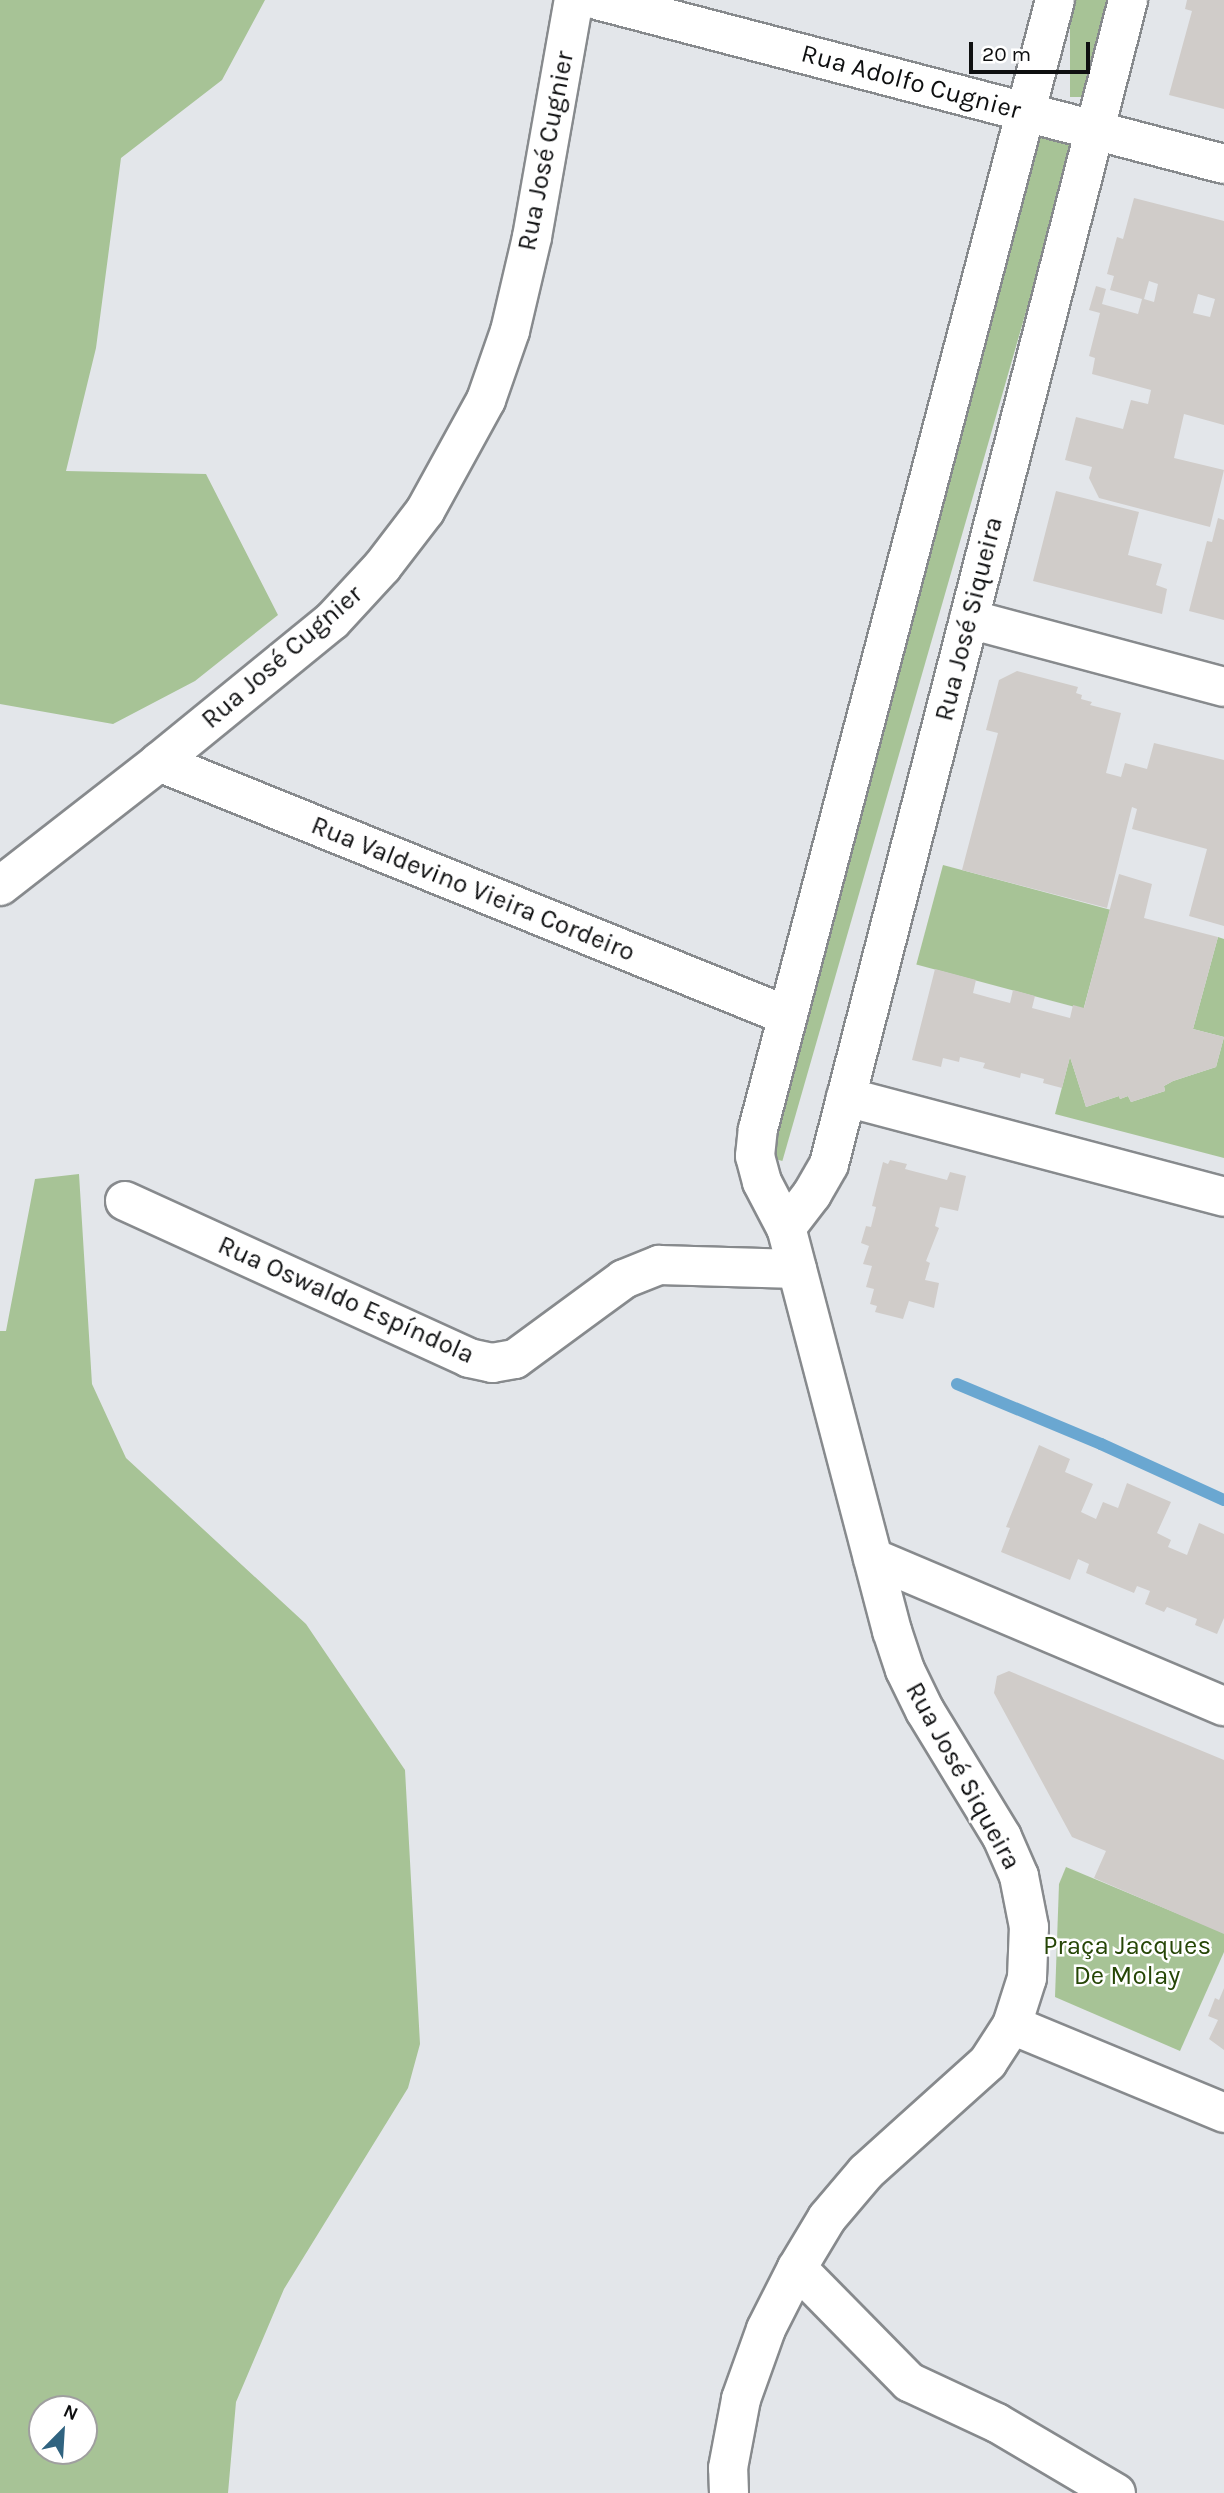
<!DOCTYPE html>
<meta charset="utf-8">
<style>
body{margin:0}
#map{position:relative;width:1224px;height:2493px;overflow:hidden;background:#e3e6ea;font-family:Karla,sans-serif}
div>[style]{position:absolute}
[style*='--x']{left:calc(var(--x)*1px);top:calc(var(--y)*1px);width:calc(var(--w)*1px);rotate:calc(var(--a)*1deg)}
.green>*{inset:0;background:#a7c396;transform-origin:0 0}
.stream>*{height:12px;margin:-6px;padding:0 6px;transform-origin:6px;border-radius:6px;background:#6aa7d1}
.building>*{inset:0;background:#d0ccc9}
.roads{filter:drop-shadow(2px 0 #878a8d) drop-shadow(-2px 0 #878a8d) drop-shadow(0 2px #878a8d) drop-shadow(0 -2px #878a8d)}
.minor>*{height:38px;margin:-19px;padding:0 19px;transform-origin:19px;border-radius:19px;background:#fff}
span{translate:-50% -50%;white-space:nowrap;text-align:center;line-height:1.15;-webkit-text-stroke:5px #fff;paint-order:stroke}
.street-label{font-size:26px;color:#0e0f10}
.park-label{font-size:26px;color:#264606}
.north{position:absolute;left:28px;top:2395px;width:70px;height:70px;box-sizing:border-box;background:#fff;border:2px solid #9f9f9f;border-radius:50%;rotate:24deg;font-size:19px;font-weight:700;line-height:28px;text-align:center;color:#0e0f10}
.north::after{content:'';display:block;margin:auto;width:24px;height:32px;background:#306380;clip-path:polygon(50% 0,100% 100%,50% 72%,0 100%)}
.scale{position:absolute;left:969px;top:42px;width:121px;height:32px;box-sizing:border-box;border:4px solid #0e0f10;border-top:0;padding-left:9px;font-size:21px;line-height:24px;white-space:nowrap;color:#0e0f10;-webkit-text-stroke:5px #fff;paint-order:stroke}
</style>
<div id="map">
<div class="green">
<i style="clip-path:polygon(0 0,265px 0,222px 80px,121px 158px,96px 348px,66px 471px,206px 474px,278px 615px,195px 681px,113px 724px,0 704px)"></i>
<i style="left:1070px;top:0;width:40px;height:97px"></i>
<i style="left:1035px;top:135px;width:40px;height:1056px;rotate:16deg"></i>
<i style="left:943px;top:865px;width:173px;height:103px;rotate:15deg"></i>
<i style="clip-path:polygon(1218px 937px,1224px 939px,1224px 1158px,1055px 1114px,1070px 1057px,1086px 1107px,1119px 1096px,1120px 1099px,1128px 1096px,1131px 1102px,1165px 1091px,1164px 1086px,1173px 1081px,1216px 1067px,1224px 1037px,1193px 1029px)"></i>
<i style="clip-path:polygon(evenodd,79px 1174px,92px 1384px,126px 1458px,306px 1624px,405px 1770px,420px 2044px,408px 2088px,284px 2289px,236px 2402px,228px 2493px,0 2493px,0 1331px,6px 1331px,35px 1179px,79px 1174px,42px 2409px,84px 2409px,84px 2451px,42px 2451px,42px 2409px)"></i>
<i style="clip-path:polygon(1066px 1867px,1224px 1933px,1224px 1952px,1180px 2051px,1055px 1997px,1059px 1884px)"></i>
</div>
<div class="stream">
<i style="--x:957;--y:1384;--w:156;--a:22.6"></i>
<i style="--x:1101;--y:1444;--w:135;--a:24.5"></i>
</div>
<div class="building">
<i style="clip-path:polygon(1187px 0,1224px 0,1224px 109px,1169px 95px,1192px 11px,1185px 9px)"></i>
<i style="clip-path:polygon(evenodd,1134px 198px,1224px 221px,1224px 425px,1184px 414px,1174px 458px,1224px 470px,1210px 527px,1099px 498px,1089px 478px,1092px 467px,1065px 460px,1076px 417px,1123px 429px,1131px 400px,1148px 404px,1151px 390px,1092px 374px,1095px 358px,1089px 356px,1100px 313px,1089px 310px,1096px 286px,1106px 289px,1102px 304px,1138px 314px,1142px 299px,1110px 290px,1114px 276px,1107px 274px,1117px 237px,1123px 239px,1134px 198px,1149px 281px,1158px 284px,1154px 302px,1144px 299px,1149px 281px,1134px 198px,1198px 294px,1215px 299px,1210px 317px,1193px 313px,1198px 294px)"></i>
<i style="clip-path:polygon(1056px 491px,1139px 512px,1128px 555px,1162px 564px,1156px 585px,1167px 589px,1162px 614px,1033px 581px)"></i>
<i style="clip-path:polygon(1218px 518px,1224px 520px,1224px 620px,1189px 611px,1207px 541px,1212px 542px)"></i>
<i style="clip-path:polygon(1017px 671px,1078px 687px,1076px 693px,1082px 695px,1081px 699px,1092px 702px,1090px 705px,1121px 713px,1106px 773px,1121px 777px,1125px 763px,1147px 769px,1154px 743px,1224px 760px,1224px 926px,1189px 916px,1207px 849px,1132px 829px,1137px 809px,1132px 807px,1107px 908px,962px 870px,998px 733px,986px 730px,999px 680px)"></i>
<i style="clip-path:polygon(1119px 874px,1152px 884px,1144px 918px,1218px 937px,1193px 1029px,1224px 1037px,1216px 1067px,1173px 1081px,1164px 1086px,1165px 1091px,1131px 1102px,1128px 1096px,1120px 1099px,1119px 1096px,1086px 1107px,1070px 1057px,1062px 1088px,1043px 1083px,1044px 1079px,1021px 1073px,1020px 1078px,983px 1068px,985px 1063px,960px 1057px,959px 1062px,943px 1058px,941px 1067px,912px 1060px,935px 969px,976px 980px,973px 993px,991px 998px,1010px 1003px,1013px 990px,1035px 996px,1032px 1008px,1070px 1018px,1073px 1005px,1084px 1008px)"></i>
<i style="clip-path:polygon(890px 1160px,907px 1164px,905px 1169px,947px 1180px,950px 1172px,966px 1176px,958px 1211px,940px 1207px,935px 1226px,939px 1228px,926px 1261px,930px 1263px,925px 1280px,939px 1283px,934px 1308px,909px 1301px,903px 1319px,875px 1312px,877px 1306px,870px 1304px,874px 1289px,866px 1287px,872px 1266px,863px 1264px,869px 1246px,861px 1243px,866px 1226px,871px 1227px,876px 1207px,872px 1206px,883px 1162px,888px 1164px)"></i>
<i style="clip-path:polygon(1039px 1445px,1070px 1459px,1065px 1472px,1093px 1484px,1081px 1512px,1096px 1519px,1103px 1502px,1118px 1508px,1127px 1483px,1171px 1502px,1157px 1533px,1171px 1540px,1168px 1547px,1187px 1555px,1199px 1523px,1224px 1534px,1224px 1618px,1217px 1634px,1195px 1625px,1197px 1619px,1167px 1607px,1164px 1612px,1145px 1604px,1150px 1591px,1137px 1586px,1134px 1593px,1086px 1573px,1089px 1564px,1078px 1559px,1070px 1580px,1001px 1552px,1010px 1528px,1006px 1527px)"></i>
<i style="clip-path:polygon(1009px 1671px,1224px 1760px,1224px 1934px,1094px 1878px,1106px 1851px,1072px 1837px,994px 1693px,997px 1676px)"></i>
<i style="clip-path:polygon(1224px 1988px,1224px 2050px,1209px 2039px,1218px 2020px,1208px 2016px,1215px 1998px,1219px 2000px)"></i>
</div>
<div class="roads">
<div class="minor">
<i style="--x:597;--y:0;--w:648;--a:14.66"></i>
<i style="--x:969;--y:619;--w:264;--a:14.9"></i>
<i style="--x:159;--y:762;--w:678;--a:21.99"></i>
<i style="--x:0;--y:886;--w:202;--a:-37.9"></i>
<i style="--x:159;--y:762;--w:223;--a:-39.2"></i>
<i style="--x:332;--y:621;--w:74;--a:-47.2"></i>
<i style="--x:382;--y:567;--w:71;--a:-52.5"></i>
<i style="--x:425;--y:511;--w:127;--a:-61.2"></i>
<i style="--x:486;--y:400;--w:73;--a:-70.8"></i>
<i style="--x:510;--y:331;--w:97;--a:-76.8"></i>
<i style="--x:532;--y:237;--w:241;--a:-80"></i>
<i style="--x:846;--y:1097;--w:391;--a:14.8"></i>
<i style="--x:125;--y:1201;--w:378;--a:24.5"></i>
<i style="--x:469;--y:1358;--w:24;--a:12"></i>
<i style="--x:492;--y:1363;--w:23;--a:-10"></i>
<i style="--x:515;--y:1359;--w:135;--a:-36.3"></i>
<i style="--x:624;--y:1279;--w:38;--a:-22"></i>
<i style="--x:659;--y:1265;--w:138;--a:1.7"></i>
<i style="--x:786;--y:1228;--w:43;--a:-52.6"></i>
<i style="--x:812;--y:1194;--w:34;--a:-60"></i>
<i style="--x:829;--y:1164;--w:1202;--a:-75.59"></i>
<i style="--x:873;--y:1558;--w:381;--a:22.9"></i>
<i style="--x:1012;--y:2025;--w:230;--a:22.5"></i>
<i style="--x:797;--y:2268;--w:160;--a:45.5"></i>
<i style="--x:909;--y:2382;--w:97;--a:25"></i>
<i style="--x:997;--y:2423;--w:138;--a:30.5"></i>
<i style="--x:729;--y:2493;--w:25;--a:-92"></i>
<i style="--x:728;--y:2468;--w:70;--a:-79.3"></i>
<i style="--x:741;--y:2399;--w:74;--a:-70.3"></i>
<i style="--x:766;--y:2329;--w:68;--a:-63.1"></i>
<i style="--x:797;--y:2268;--w:58;--a:-59"></i>
<i style="--x:827;--y:2218;--w:60;--a:-49.7"></i>
<i style="--x:866;--y:2172;--w:164;--a:-42"></i>
<i style="--x:988;--y:2062;--w:44;--a:-57"></i>
<i style="--x:1012;--y:2025;--w:49;--a:-72.3"></i>
<i style="--x:1027;--y:1978;--w:51;--a:-87.8"></i>
<i style="--x:1029;--y:1927;--w:52;--a:-101.1"></i>
<i style="--x:1019;--y:1876;--w:43;--a:-113.6"></i>
<i style="--x:1002;--y:1837;--w:148;--a:-121.4"></i>
<i style="--x:925;--y:1711;--w:46;--a:-116"></i>
<i style="--x:905;--y:1670;--w:41;--a:-108.4"></i>
<i style="--x:892;--y:1631;--w:417;--a:-104.7"></i>
<i style="--x:786;--y:1228;--w:52;--a:-117.6"></i>
<i style="--x:762;--y:1182;--w:27;--a:-105"></i>
<i style="--x:755;--y:1156;--w:27;--a:-84"></i>
<i style="--x:758;--y:1129;--w:1167;--a:-75.26"></i>
</div>
</div>
<div class="street-label">
<span style="left:911px;top:82px;rotate:15deg">Rua Adolfo Cugnier</span>
<span style="left:546px;top:151px;rotate:-79deg">Rua José Cugnier</span>
<span style="left:969px;top:619px;rotate:-76deg">Rua José Siqueira</span>
<span style="left:282px;top:657px;rotate:-41deg">Rua José Cugnier</span>
<span style="left:473px;top:889px;rotate:22deg">Rua Valdevino Vieira Cordeiro</span>
<span style="left:346px;top:1300px;rotate:24deg">Rua Oswaldo Espíndola</span>
<span style="left:963px;top:1776px;rotate:61deg">Rua José Siqueira</span>
</div>
<div class="park-label">
<span style="left:1127px;top:1961px">Praça Jacques<br>De Molay</span>
</div>
<div class="north">N</div>
<div class="scale">20 m</div>
</div>
